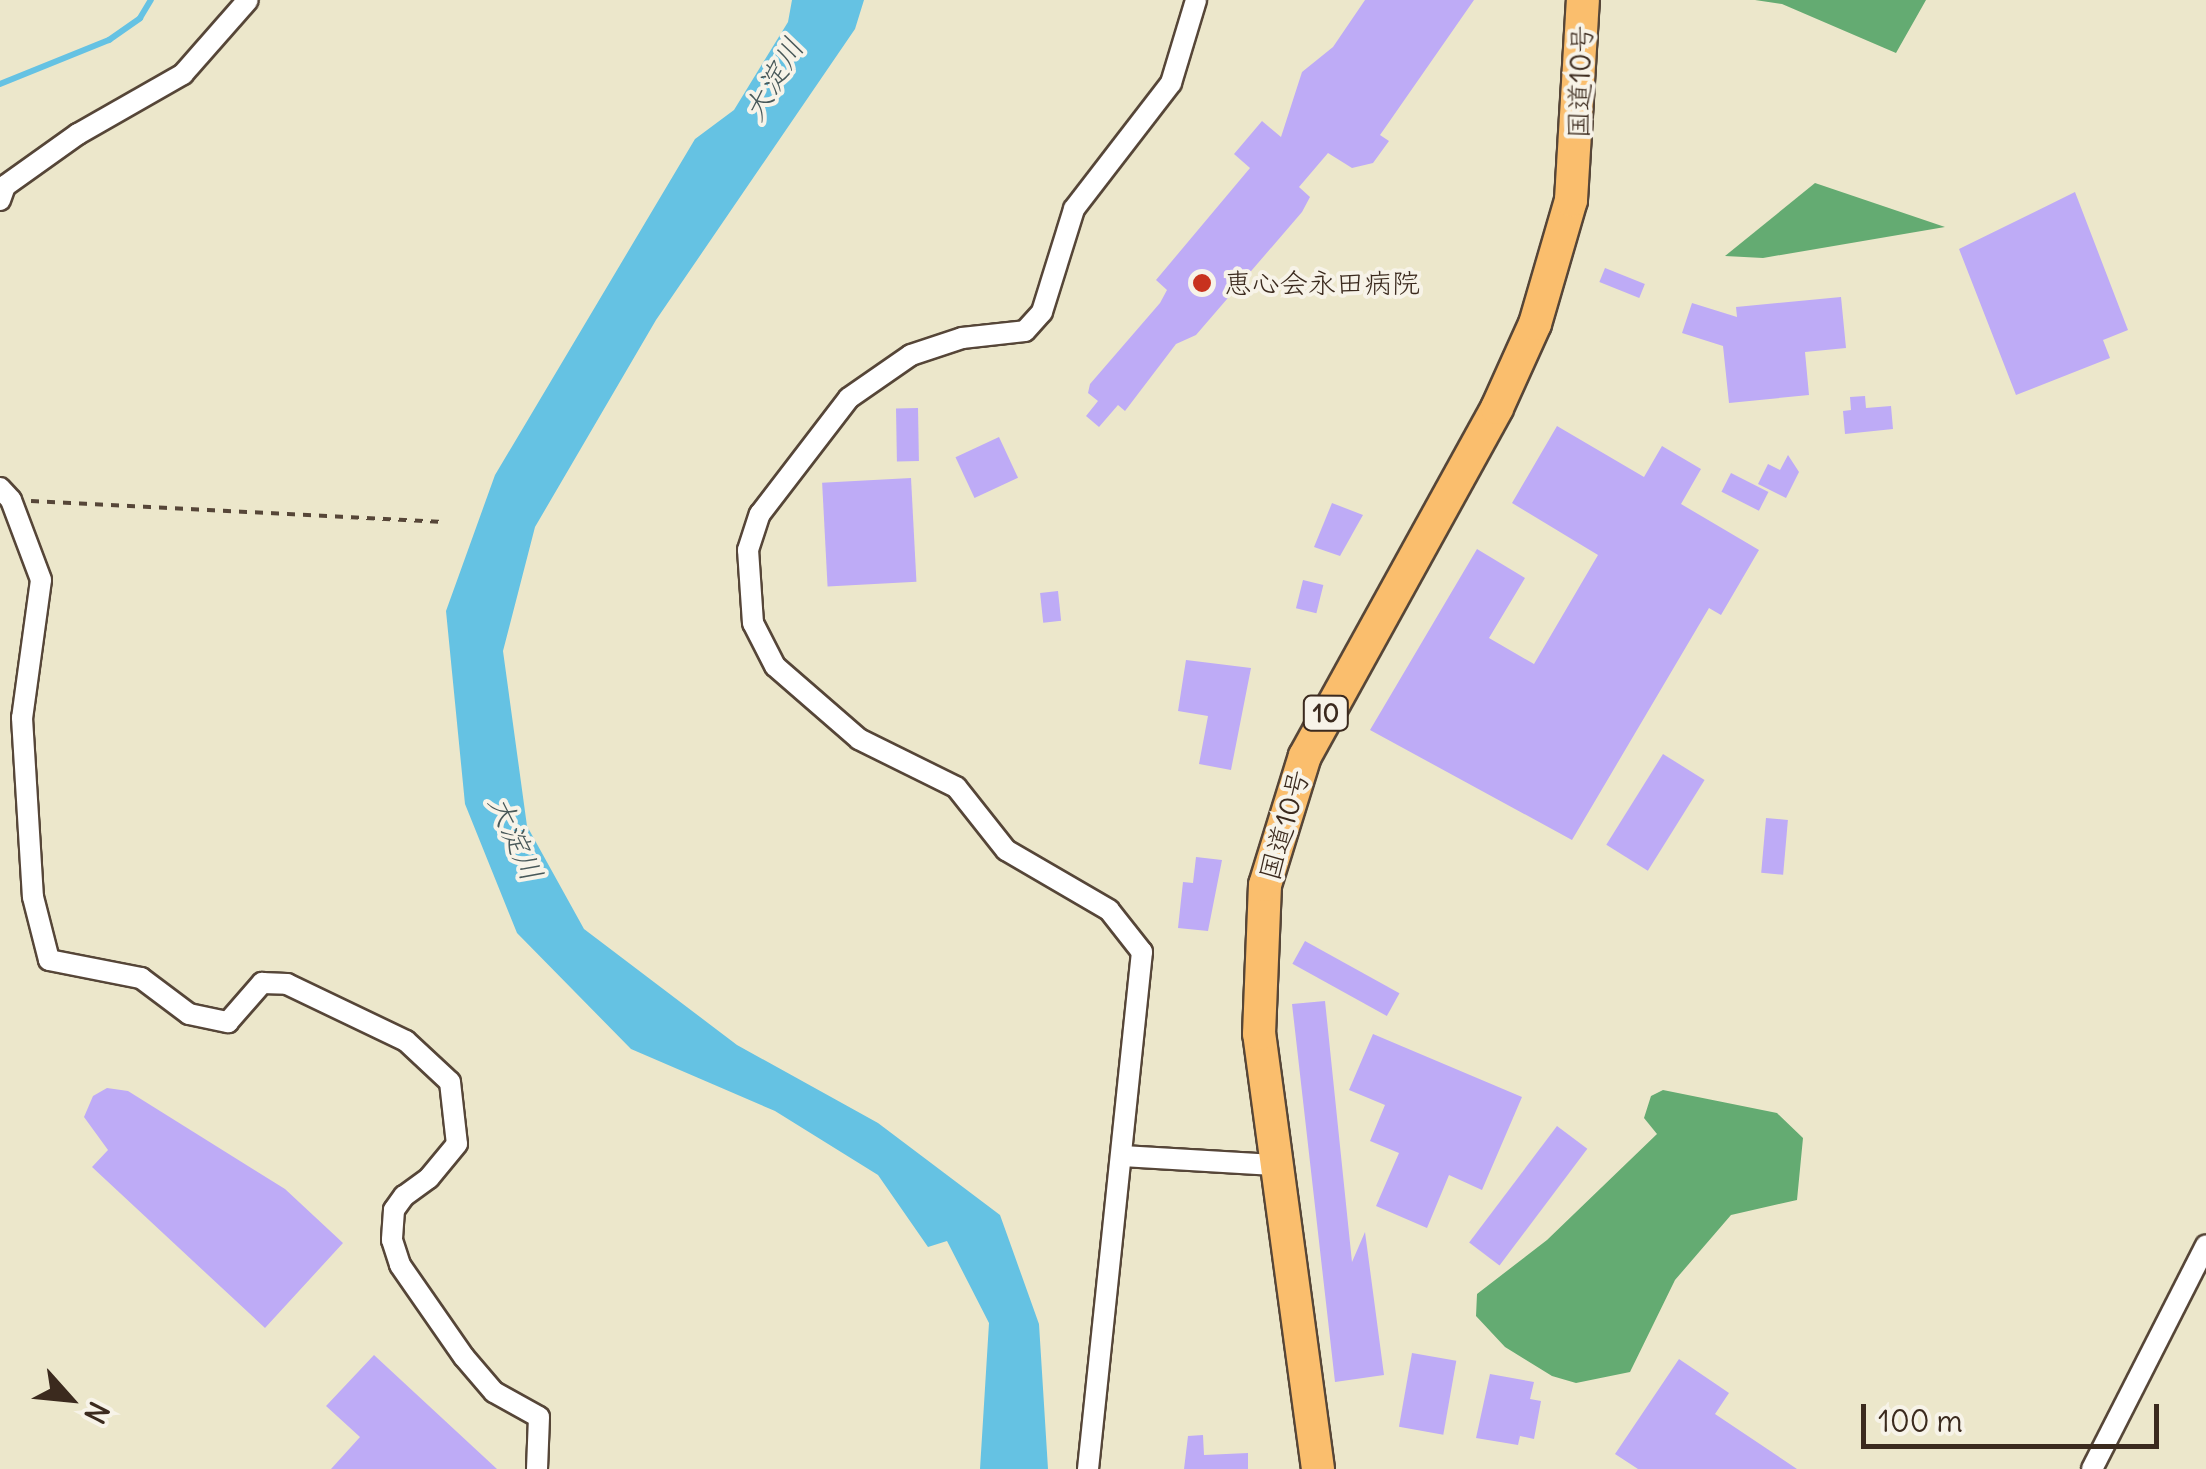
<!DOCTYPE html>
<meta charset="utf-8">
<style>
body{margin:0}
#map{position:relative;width:2206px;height:1469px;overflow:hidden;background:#ece7cb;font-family:Delius,"Klee One",sans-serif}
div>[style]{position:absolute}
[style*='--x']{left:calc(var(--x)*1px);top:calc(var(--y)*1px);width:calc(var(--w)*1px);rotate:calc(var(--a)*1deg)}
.forest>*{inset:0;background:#64ab72}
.water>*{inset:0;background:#65c2e3}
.stream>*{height:6px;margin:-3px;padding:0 3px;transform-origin:3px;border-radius:3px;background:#65c2e3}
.building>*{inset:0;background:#beabf6;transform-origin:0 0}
.path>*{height:4px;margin-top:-2px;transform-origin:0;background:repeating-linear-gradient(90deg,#564638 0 8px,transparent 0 16px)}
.roads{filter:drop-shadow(2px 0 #564638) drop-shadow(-2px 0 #564638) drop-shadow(0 2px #564638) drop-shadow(0 -2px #564638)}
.minor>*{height:20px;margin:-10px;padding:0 10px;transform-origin:10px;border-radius:10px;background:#fff}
.trunk>*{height:32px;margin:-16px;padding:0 16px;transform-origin:16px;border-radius:16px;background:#fabe6d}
.dots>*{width:28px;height:28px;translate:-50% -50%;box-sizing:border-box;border:5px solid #f7f3e8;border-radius:50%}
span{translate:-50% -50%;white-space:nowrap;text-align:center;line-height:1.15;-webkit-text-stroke:8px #f7f3e8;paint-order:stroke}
.shield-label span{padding:2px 8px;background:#f7f3e8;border:2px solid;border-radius:8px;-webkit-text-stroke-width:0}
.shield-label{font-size:25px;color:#3b2a1e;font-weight:700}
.street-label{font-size:28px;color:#3b2a1e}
.poi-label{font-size:28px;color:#3b2a1e}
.left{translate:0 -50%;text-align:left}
.water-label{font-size:30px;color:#485859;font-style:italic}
.north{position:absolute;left:20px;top:1349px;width:100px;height:100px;-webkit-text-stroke:8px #f7f3e8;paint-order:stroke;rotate:117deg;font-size:28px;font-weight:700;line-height:40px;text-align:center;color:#3b2a1e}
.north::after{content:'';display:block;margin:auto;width:35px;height:45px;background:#3b2a1e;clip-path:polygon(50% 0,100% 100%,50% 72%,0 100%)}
.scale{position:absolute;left:1861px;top:1404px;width:298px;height:45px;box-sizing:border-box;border:5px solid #3b2a1e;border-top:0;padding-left:12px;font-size:30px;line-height:35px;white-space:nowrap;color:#3b2a1e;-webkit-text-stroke:8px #f7f3e8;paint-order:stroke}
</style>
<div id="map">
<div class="forest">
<i style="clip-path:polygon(1755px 0,1926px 0,1896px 53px,1782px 4px)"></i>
<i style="clip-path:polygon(1815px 183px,1945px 227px,1763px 258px,1725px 256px)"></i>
<i style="clip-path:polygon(1663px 1090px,1777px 1113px,1803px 1138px,1797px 1200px,1731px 1215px,1675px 1280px,1630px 1372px,1576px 1383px,1552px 1376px,1505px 1347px,1476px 1316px,1477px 1294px,1547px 1240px,1657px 1134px,1644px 1118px,1651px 1096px)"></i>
</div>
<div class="water">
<i style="clip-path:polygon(792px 0,864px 0,855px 29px,656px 320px,535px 527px,503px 651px,527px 826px,584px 929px,737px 1045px,878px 1123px,1000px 1215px,1039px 1324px,1048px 1469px,980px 1469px,989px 1323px,947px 1241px,928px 1247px,878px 1175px,775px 1111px,631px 1049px,517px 933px,465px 804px,446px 611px,495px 475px,695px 139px,734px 110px,788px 22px)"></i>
</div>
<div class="stream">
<i style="--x:0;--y:84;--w:118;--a:-22"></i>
<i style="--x:109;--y:40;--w:38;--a:-35"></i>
<i style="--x:140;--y:18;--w:21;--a:-59"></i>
</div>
<div class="building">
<i style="clip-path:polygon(1365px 0,1474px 0,1380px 135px,1389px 141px,1373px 163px,1352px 168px,1328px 153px,1299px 187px,1310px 197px,1302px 212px,1196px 335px,1176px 344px,1125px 411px,1118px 405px,1099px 427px,1086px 416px,1098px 401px,1088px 393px,1090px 384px,1160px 303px,1167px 290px,1156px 280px,1250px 168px,1234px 154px,1262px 121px,1281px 137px,1302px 72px,1333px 47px)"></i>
<i style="clip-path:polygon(2075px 192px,2128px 330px,2103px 340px,2110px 358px,2016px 395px,1959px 249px)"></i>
<i style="left:1605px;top:268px;width:43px;height:15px;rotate:22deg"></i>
<i style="clip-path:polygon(1841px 297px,1846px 348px,1805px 352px,1809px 395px,1729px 403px,1723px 346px,1682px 333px,1692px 303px,1737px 317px,1736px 307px)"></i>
<i style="clip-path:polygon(1865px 396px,1866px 408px,1891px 406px,1893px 429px,1845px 434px,1843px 411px,1851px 410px,1850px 397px)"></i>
<i style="left:918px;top:408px;width:53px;height:22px;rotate:89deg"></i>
<i style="clip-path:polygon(1557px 426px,1644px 477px,1662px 446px,1701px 469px,1681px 504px,1759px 550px,1721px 615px,1709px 608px,1572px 840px,1370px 730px,1477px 549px,1525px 578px,1489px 638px,1534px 664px,1598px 555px,1512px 503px)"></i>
<i style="left:999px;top:437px;width:45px;height:48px;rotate:65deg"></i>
<i style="clip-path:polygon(1788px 455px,1799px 472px,1786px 498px,1758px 484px,1768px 464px,1780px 470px)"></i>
<i style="left:1731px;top:473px;width:42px;height:21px;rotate:27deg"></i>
<i style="left:911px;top:478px;width:104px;height:89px;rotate:87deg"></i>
<i style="clip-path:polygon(1332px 503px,1363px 515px,1340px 556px,1314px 547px)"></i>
<i style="left:1303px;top:580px;width:21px;height:29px;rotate:14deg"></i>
<i style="left:1058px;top:591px;width:30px;height:18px;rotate:84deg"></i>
<i style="clip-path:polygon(1186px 660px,1251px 668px,1231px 770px,1199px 764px,1208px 716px,1178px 711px)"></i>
<i style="left:1663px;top:754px;width:49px;height:107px;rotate:32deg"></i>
<i style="left:1766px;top:818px;width:22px;height:55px;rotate:5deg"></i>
<i style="clip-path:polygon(1196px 857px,1222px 860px,1208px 931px,1178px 928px,1183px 882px,1193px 883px)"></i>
<i style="left:1305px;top:941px;width:108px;height:26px;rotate:29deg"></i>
<i style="clip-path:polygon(1325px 1001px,1352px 1262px,1365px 1232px,1384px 1375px,1335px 1382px,1292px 1004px)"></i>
<i style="clip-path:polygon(1373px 1034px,1522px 1097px,1482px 1190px,1449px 1175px,1427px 1228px,1376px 1206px,1399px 1153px,1370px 1141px,1385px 1105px,1349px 1090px)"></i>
<i style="clip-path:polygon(107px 1088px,128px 1091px,285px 1189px,343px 1243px,265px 1328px,92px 1167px,108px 1150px,84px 1117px,93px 1096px)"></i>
<i style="left:1557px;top:1126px;width:38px;height:146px;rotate:37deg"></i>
<i style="left:1412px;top:1353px;width:45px;height:75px;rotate:10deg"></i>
<i style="clip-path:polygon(374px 1355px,497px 1469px,331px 1469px,360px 1437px,326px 1406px)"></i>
<i style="clip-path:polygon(1679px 1359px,1729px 1393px,1715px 1414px,1797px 1469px,1638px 1469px,1615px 1454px)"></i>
<i style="clip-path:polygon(1490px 1374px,1534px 1382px,1530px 1399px,1541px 1401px,1534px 1439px,1520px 1436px,1518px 1445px,1476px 1438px)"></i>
<i style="clip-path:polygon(1203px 1435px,1204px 1455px,1248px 1453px,1248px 1469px,1184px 1469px,1188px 1436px)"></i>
</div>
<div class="path">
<i style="--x:31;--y:501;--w:413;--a:2.9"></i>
</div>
<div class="roads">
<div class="minor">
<i style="--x:0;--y:200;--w:15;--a:-70"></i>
<i style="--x:5;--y:186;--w:90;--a:-35.5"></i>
<i style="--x:78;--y:134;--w:121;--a:-29.7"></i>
<i style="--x:183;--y:74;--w:98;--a:-48.7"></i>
<i style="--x:0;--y:488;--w:16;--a:47"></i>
<i style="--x:11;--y:500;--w:85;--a:69.4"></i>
<i style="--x:41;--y:580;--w:139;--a:97.8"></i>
<i style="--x:22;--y:718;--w:179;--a:86.5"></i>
<i style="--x:33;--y:897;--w:65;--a:75.7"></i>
<i style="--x:49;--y:960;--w:94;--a:11.1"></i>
<i style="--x:141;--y:978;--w:60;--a:36.9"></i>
<i style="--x:189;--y:1014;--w:40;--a:12"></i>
<i style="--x:228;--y:1022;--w:52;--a:-48.9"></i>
<i style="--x:262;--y:983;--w:25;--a:2"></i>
<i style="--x:287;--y:984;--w:132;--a:25.6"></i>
<i style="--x:406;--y:1041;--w:60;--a:43"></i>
<i style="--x:450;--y:1082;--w:62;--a:83.6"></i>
<i style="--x:457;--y:1144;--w:44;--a:129.5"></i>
<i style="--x:429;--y:1178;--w:31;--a:144"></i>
<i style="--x:404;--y:1196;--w:17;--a:126"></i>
<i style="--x:394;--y:1210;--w:30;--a:94"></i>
<i style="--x:392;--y:1240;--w:26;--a:72"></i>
<i style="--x:400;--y:1265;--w:112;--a:55.2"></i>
<i style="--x:464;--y:1357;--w:46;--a:49.4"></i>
<i style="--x:494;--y:1392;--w:51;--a:29.1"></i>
<i style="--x:539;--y:1417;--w:52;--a:92.2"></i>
<i style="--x:1124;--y:1156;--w:153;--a:3.4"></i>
<i style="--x:1088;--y:1469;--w:520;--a:-84.04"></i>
<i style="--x:1142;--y:952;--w:53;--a:-128.2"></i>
<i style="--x:1109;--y:910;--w:119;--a:-149.8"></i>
<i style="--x:1006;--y:850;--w:80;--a:-128.4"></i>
<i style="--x:956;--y:787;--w:108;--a:-153.7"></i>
<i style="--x:859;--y:739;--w:111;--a:-139"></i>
<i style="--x:775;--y:666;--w:48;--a:-117.1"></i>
<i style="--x:753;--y:623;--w:73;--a:-93.9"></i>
<i style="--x:748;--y:550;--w:38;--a:-72"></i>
<i style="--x:760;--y:514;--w:146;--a:-52.5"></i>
<i style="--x:849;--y:398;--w:75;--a:-34.7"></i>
<i style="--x:911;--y:355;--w:54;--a:-18.4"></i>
<i style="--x:962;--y:338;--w:63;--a:-6.3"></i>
<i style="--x:1025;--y:331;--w:25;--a:-48"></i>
<i style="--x:1042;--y:312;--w:108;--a:-72.7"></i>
<i style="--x:1074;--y:209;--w:159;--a:-52.4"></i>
<i style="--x:1171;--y:83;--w:87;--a:-73.2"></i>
<i style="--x:2092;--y:1469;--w:251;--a:-63"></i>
</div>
<div class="trunk">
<i style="--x:1318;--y:1469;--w:439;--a:-97.7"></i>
<i style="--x:1259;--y:1034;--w:149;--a:-87.7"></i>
<i style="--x:1265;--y:885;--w:135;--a:-72.8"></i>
<i style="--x:1305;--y:756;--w:397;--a:-61.1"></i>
<i style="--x:1497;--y:408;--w:92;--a:-65.7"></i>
<i style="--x:1535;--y:324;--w:129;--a:-73.8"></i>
<i style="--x:1571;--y:200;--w:200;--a:-86.6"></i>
</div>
</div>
<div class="dots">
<i style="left:1202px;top:283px;background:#c8321e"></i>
</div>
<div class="shield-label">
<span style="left:1326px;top:713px">10</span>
</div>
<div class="street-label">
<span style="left:1580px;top:82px;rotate:-88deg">国道10号</span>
<span style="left:1284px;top:825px;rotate:-74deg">国道10号</span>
</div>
<div class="poi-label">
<span class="left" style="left:1224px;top:283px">恵心会永田病院</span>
</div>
<div class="water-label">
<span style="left:773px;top:79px;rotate:-60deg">大淀川</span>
<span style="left:516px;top:838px;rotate:66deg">大淀川</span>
</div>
<div class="north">N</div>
<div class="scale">100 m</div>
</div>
